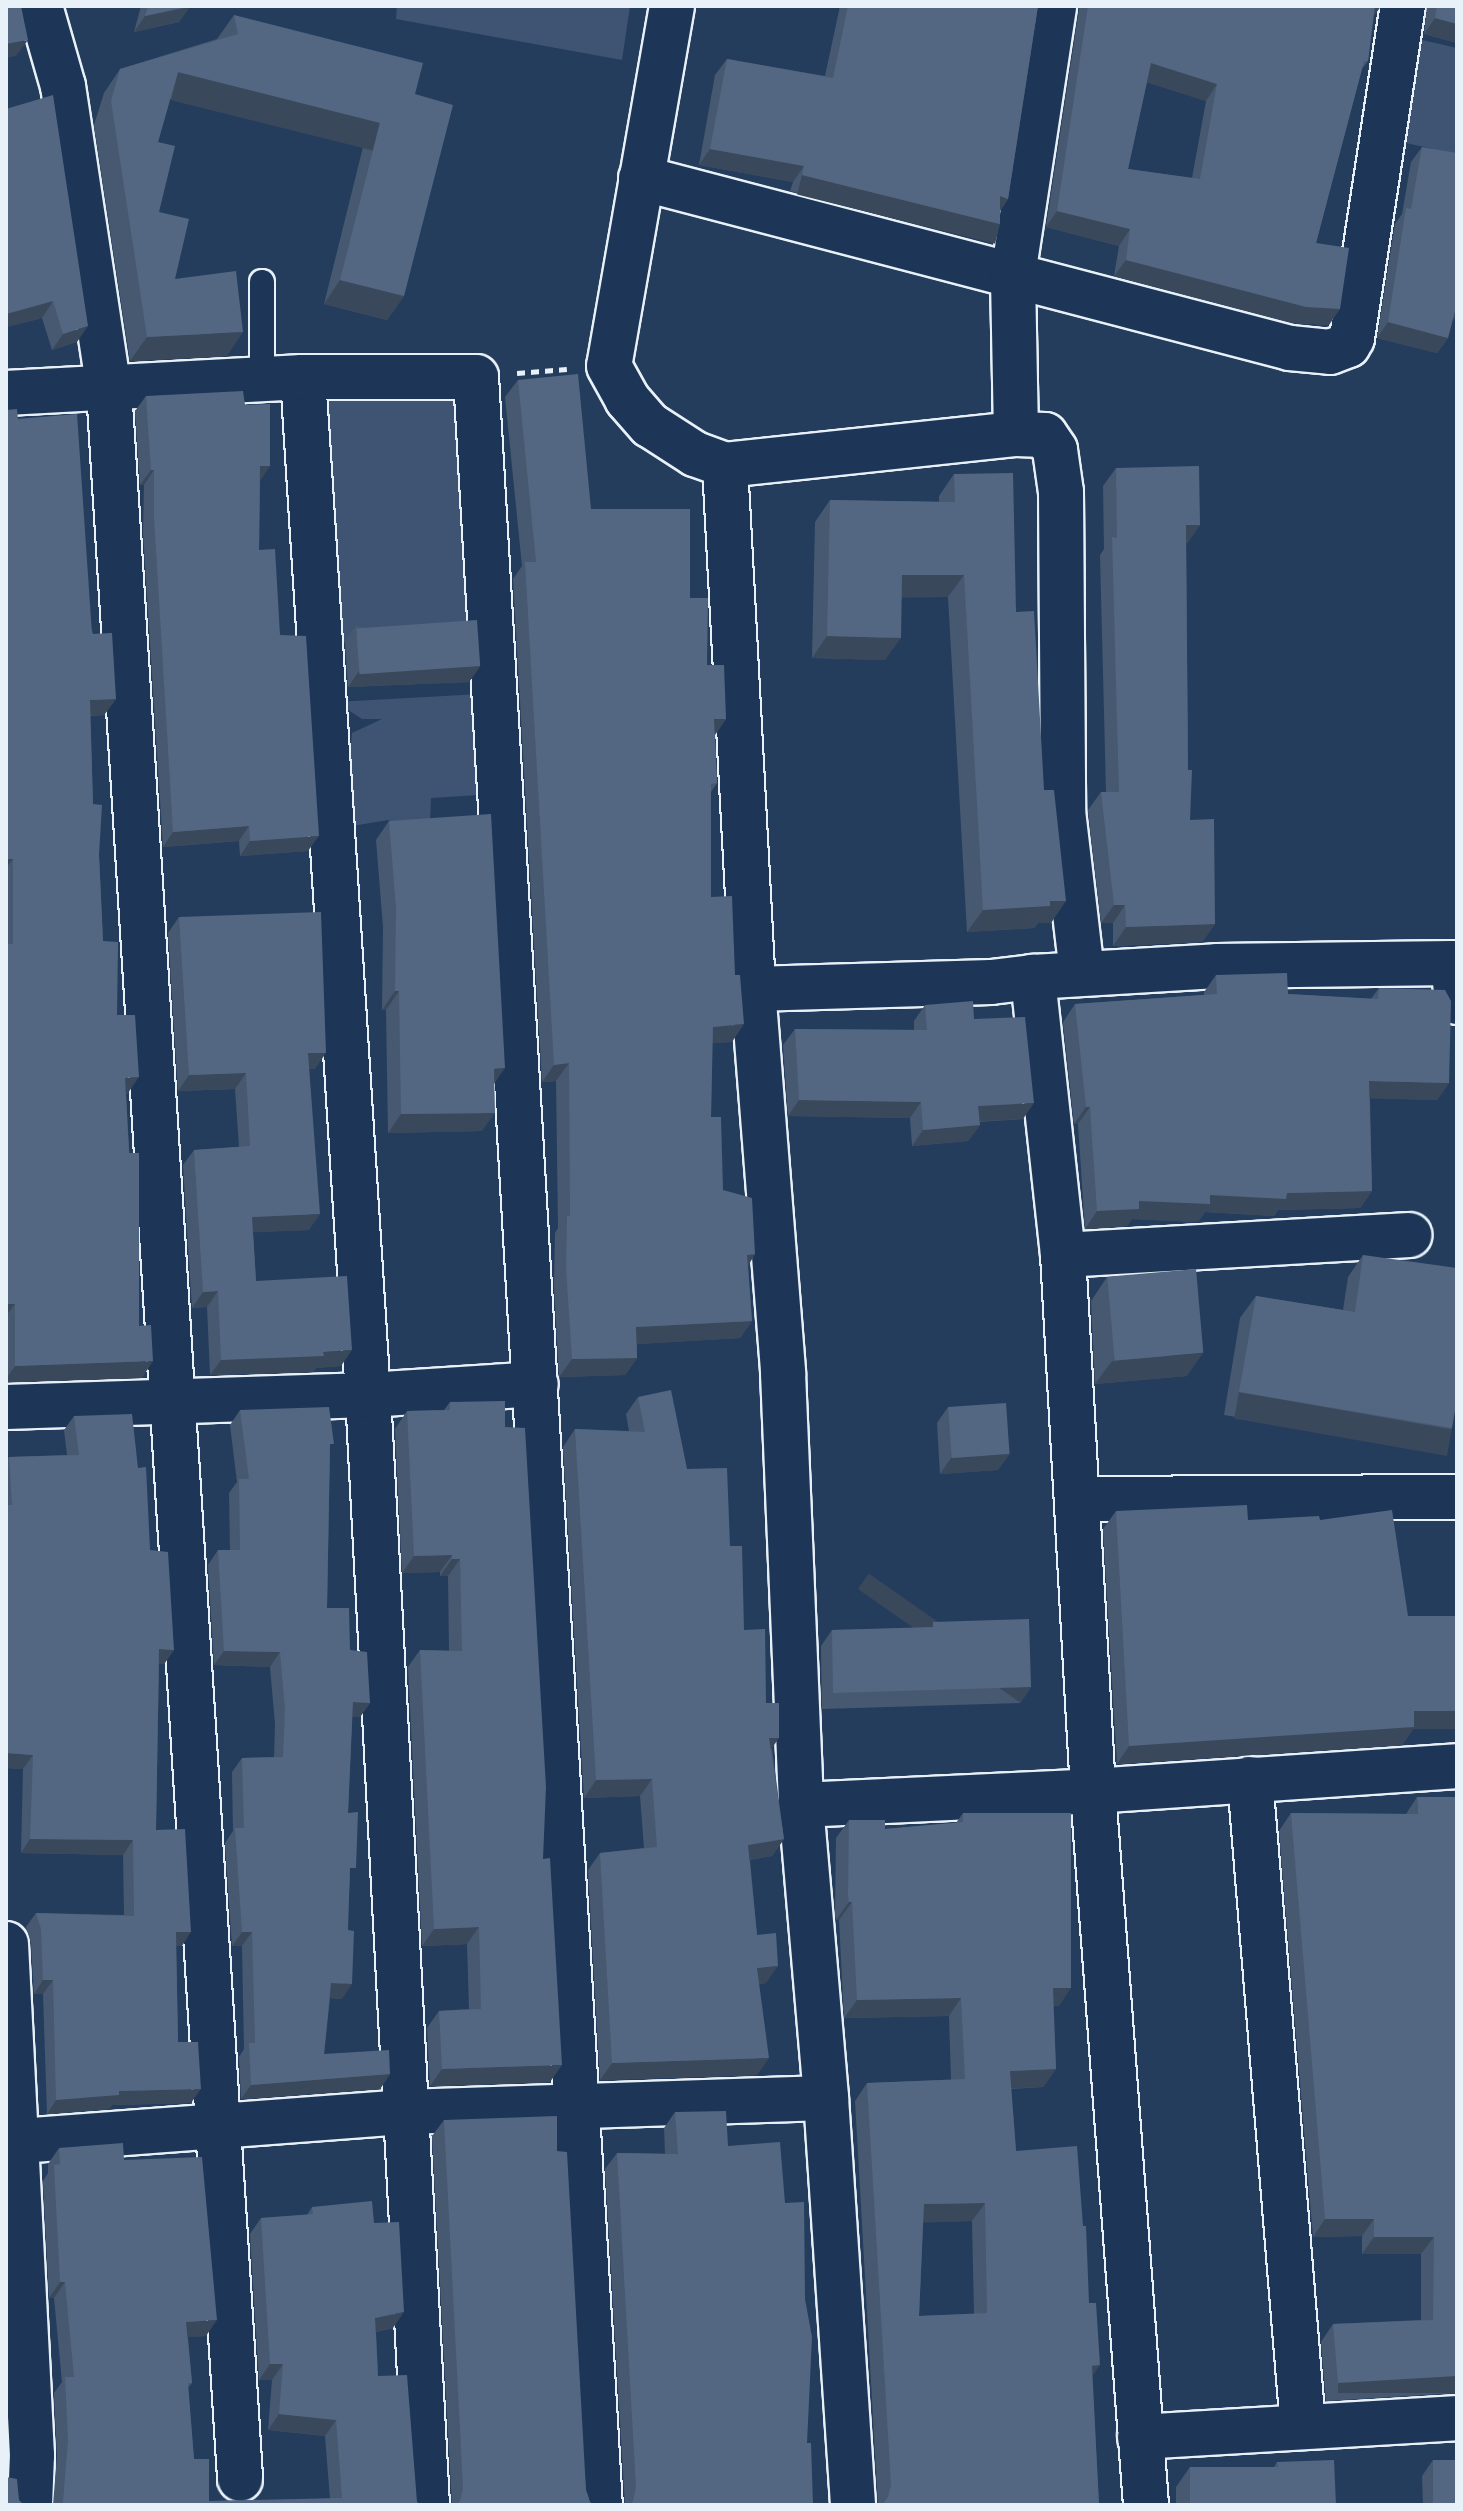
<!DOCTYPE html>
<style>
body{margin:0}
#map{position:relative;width:1463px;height:2511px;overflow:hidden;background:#253d5d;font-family:Kalam,sans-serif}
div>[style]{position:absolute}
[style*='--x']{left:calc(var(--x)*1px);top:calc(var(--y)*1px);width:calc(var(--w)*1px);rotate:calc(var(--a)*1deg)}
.green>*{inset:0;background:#3e5472;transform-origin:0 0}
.path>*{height:5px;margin-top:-2.5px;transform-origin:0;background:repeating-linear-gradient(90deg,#e8f1f8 0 8px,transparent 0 14px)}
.roads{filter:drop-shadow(2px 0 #e8f1f8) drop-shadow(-2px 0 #e8f1f8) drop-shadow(0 2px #e8f1f8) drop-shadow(0 -2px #e8f1f8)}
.lane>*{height:24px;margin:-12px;padding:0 12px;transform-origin:12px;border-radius:12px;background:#1d3557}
.street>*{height:44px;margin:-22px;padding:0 22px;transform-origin:22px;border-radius:22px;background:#1d3557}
.wall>*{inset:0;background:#475970}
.shaded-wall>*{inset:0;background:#3a485b;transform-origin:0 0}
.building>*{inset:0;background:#536782;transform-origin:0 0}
span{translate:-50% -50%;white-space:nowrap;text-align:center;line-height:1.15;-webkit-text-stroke:6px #1d3557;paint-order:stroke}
.frame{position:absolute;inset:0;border:8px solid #e8f1f8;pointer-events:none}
</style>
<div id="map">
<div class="green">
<i style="clip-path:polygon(397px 6px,630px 6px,622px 60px,396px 19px)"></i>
<i style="clip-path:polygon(1418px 39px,1457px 48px,1457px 154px,1401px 142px)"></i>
<i style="left:461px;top:390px;width:246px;height:136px;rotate:87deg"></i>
<i style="clip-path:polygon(480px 694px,478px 795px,431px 798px,430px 825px,414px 829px,388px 820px,352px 826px,348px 779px,352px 733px,382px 719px,362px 719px,336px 702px)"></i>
</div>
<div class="path">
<i style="--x:517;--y:373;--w:50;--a:-4.6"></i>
</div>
<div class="roads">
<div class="lane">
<i style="--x:262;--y:282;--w:98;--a:90"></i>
</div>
<div class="street">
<i style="--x:40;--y:6;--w:83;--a:74"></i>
<i style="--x:63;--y:86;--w:306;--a:81.4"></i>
<i style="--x:109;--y:389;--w:2094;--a:86.41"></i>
<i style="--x:672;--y:6;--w:365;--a:99.9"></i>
<i style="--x:609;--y:366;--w:38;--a:61"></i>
<i style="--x:627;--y:399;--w:35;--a:49"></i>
<i style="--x:650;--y:425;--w:54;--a:32.8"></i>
<i style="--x:695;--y:454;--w:32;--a:20"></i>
<i style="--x:725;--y:465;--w:525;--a:86.94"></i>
<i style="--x:753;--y:989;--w:385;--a:85.5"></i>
<i style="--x:783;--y:1373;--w:432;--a:87.6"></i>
<i style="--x:801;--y:1805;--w:294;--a:85.1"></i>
<i style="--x:826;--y:2098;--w:408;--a:86.2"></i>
<i style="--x:641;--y:178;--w:671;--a:14.68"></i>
<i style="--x:1290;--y:348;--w:40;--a:5.7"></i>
<i style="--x:1330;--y:352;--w:19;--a:-21"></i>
<i style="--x:1348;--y:345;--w:8;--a:-60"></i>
<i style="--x:1352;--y:338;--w:336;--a:-81.3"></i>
<i style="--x:303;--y:377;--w:1020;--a:86.35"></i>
<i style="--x:368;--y:1395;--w:1112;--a:86.96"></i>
<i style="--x:6;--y:393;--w:297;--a:-3.1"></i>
<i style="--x:303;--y:377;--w:173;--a:0"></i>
<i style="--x:476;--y:377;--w:2132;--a:86.67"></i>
<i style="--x:1016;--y:434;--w:159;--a:-91.1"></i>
<i style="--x:1013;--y:275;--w:272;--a:-81.3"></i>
<i style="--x:725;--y:465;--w:293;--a:-6.1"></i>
<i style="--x:1016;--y:434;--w:29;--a:2"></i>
<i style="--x:1045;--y:435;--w:18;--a:56"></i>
<i style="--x:1055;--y:450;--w:42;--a:81.9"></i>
<i style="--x:1061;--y:492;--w:319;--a:89.6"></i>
<i style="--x:1063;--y:811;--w:163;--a:83.3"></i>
<i style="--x:753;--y:989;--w:238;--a:-1.7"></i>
<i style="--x:991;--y:982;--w:42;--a:-6.8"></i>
<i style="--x:1063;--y:1255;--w:347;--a:-3.3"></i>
<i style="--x:6;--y:1407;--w:362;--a:-1.9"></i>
<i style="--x:368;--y:1395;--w:168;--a:-3.7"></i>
<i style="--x:1079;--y:1499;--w:378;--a:-0.3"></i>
<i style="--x:1250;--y:1779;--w:649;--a:85.32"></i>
<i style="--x:801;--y:1805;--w:292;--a:-2.7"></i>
<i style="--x:1093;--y:1791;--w:365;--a:-3.9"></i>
<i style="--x:6;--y:1944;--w:512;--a:87.09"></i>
<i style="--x:32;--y:2455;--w:50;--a:92.3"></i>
<i style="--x:6;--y:2142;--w:399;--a:-4.3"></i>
<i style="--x:404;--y:2112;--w:422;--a:-1.9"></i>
<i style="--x:1140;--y:2437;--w:318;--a:-3.4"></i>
<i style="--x:1146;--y:2505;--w:716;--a:-94.25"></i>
<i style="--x:1093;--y:1791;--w:537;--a:-93.2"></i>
<i style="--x:1063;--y:1255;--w:280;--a:-96.2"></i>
<i style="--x:1033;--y:977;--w:184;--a:-3.4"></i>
<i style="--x:1217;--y:966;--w:236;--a:-0.7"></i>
<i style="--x:1453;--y:963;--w:39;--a:84"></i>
</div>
</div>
<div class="wall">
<i style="clip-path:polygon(141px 6px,190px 6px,179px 22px,134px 32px)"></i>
<i style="clip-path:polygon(840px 6px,1038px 6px,1008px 199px,1000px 211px,1000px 224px,989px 240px,790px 191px,793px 182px,699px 165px,715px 75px,727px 59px,825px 76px)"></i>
<i style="clip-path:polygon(evenodd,1078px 6px,1381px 6px,1373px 17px,1368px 61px,1362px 69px,1316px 243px,1329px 325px,1294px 323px,1114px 276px,1119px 246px,1046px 227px,1079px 10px,1078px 6px,1147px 82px,1206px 101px,1192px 178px,1128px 169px,1147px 82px)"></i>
<i style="clip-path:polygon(1427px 6px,1457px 6px,1457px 43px,1424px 34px)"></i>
<i style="clip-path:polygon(234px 15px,415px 94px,404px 296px,387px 320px,324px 304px,363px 147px,170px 99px,158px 142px,159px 212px,175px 279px,227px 356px,130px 361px,94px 125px,104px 93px,120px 69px,217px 39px)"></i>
<i style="clip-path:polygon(6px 109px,77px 342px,52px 350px,42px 318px,6px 327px)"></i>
<i style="clip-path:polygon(1422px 147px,1448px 338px,1437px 353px,1377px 338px,1395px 224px,1402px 214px,1411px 162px)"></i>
<i style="clip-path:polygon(518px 380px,591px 509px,690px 598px,707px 665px,726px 719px,715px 735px,717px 783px,711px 792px,711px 897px,732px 1042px,712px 1043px,711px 1117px,723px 1190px,755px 1254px,748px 1266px,752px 1321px,740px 1338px,637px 1344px,637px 1358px,625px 1375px,559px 1377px,554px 1285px,555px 1233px,558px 1228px,556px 1081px,542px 1082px,513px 579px,522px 566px,505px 397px)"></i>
<i style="clip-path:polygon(146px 396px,245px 405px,260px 481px,259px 550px,280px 635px,308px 851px,240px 856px,239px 841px,163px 847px,143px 532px,144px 485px,140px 485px,135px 411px)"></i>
<i style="clip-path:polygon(6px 410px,18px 419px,116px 699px,104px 715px,90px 716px,93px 804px,99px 855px,103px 941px,117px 1015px,128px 1093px,126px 1094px,142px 1378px,6px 1382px)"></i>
<i style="clip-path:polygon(1116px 468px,1200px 525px,1186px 543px,1188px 770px,1190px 820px,1215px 924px,1202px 942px,1113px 946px,1113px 923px,1101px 923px,1088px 810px,1101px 792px,1106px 792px,1100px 555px,1104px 549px,1103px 486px)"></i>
<i style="clip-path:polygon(954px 474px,1016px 612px,1051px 923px,1038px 923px,1034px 928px,967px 932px,948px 597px,902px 597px,885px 660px,812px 658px,815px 522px,830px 500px,939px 502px,939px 496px)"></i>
<i style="clip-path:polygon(356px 625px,480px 666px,469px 682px,348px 687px,345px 641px)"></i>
<i style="clip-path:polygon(389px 821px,494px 1084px,482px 1131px,388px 1133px,386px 1010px,382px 1010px,383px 927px,376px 840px)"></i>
<i style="clip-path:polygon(179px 917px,315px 1069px,309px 1069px,309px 1230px,253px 1232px,256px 1281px,341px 1366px,316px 1368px,313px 1372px,210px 1375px,207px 1307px,192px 1308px,183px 1165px,194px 1150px,239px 1147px,235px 1089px,178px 1091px,168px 933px)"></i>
<i style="clip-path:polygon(1216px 975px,1288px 994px,1371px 999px,1379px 988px,1449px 1083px,1437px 1100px,1370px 1098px,1372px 1191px,1360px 1208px,1278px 1210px,1274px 1216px,1205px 1212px,1198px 1222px,1132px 1219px,1127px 1226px,1085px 1229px,1078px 1124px,1074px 1124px,1063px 1022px,1075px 1004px,1204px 995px,1204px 992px)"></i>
<i style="clip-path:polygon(925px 1005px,974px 1019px,1023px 1119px,979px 1122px,980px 1125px,968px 1141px,912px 1146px,910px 1118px,788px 1116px,783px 1045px,795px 1029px,914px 1030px,914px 1021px)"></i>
<i style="clip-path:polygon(1363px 1255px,1452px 1428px,1437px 1450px,1224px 1415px,1240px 1318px,1256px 1296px,1343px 1310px,1348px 1277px)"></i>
<i style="clip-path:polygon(1107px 1277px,1187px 1376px,1095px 1384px,1091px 1301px)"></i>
<i style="clip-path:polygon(638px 1397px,687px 1469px,730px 1546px,744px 1630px,766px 1703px,784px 1839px,772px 1856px,750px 1860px,757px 1935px,766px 1983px,759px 1984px,757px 2075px,600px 2080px,588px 1870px,600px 1853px,644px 1848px,640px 1796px,584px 1798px,563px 1447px,575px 1429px,629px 1431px,626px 1414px)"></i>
<i style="clip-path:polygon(450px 1402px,505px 1427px,543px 1859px,550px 2082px,430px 2086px,427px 2028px,439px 2011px,469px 2009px,467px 1944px,422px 1946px,408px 1667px,420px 1650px,449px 1651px,448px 1576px,440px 1576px,440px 1572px,402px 1573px,395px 1429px,407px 1411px,444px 1410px)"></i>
<i style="clip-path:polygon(948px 1407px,998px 1470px,940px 1474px,937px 1423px)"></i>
<i style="clip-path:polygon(240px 1410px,330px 1449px,327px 1608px,350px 1650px,370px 1703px,360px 1717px,352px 1717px,348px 1813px,350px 1877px,342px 1999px,330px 1998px,324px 2054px,390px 2074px,380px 2089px,241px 2099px,239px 2057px,244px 2049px,242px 1946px,232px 1946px,225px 1843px,233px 1831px,232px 1772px,242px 1758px,274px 1757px,275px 1724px,270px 1667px,214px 1665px,208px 1565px,218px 1550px,230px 1550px,229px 1493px,237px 1482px,230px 1425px)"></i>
<i style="clip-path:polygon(74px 1416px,138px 1468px,150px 1550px,174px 1650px,164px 1664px,159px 1664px,156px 1830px,182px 1946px,176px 1946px,178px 2042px,191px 2103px,112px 2105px,109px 2109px,47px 2114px,43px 1994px,34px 1994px,31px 1943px,26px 1927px,36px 1913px,124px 1915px,123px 1855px,21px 1853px,23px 1769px,6px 1768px,6px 1461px,9px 1457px,67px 1455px,64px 1430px)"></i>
<i style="clip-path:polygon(1116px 1511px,1248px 1520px,1320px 1520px,1408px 1616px,1457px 1729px,1413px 1729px,1402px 1745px,1117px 1764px,1103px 1529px)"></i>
<i style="clip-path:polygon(933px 1622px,1031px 1687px,1020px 1703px,822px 1709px,821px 1646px,832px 1630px,929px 1628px)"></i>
<i style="clip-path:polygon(1417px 1797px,1456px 2393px,1326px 2401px,1321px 2342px,1333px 2324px,1421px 2320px,1421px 2254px,1362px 2254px,1362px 2236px,1313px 2237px,1279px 1831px,1291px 1813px,1406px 1814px)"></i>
<i style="clip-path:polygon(evenodd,963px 1813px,1059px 2006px,1053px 2006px,1056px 2069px,1043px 2087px,1011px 2089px,1016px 2151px,1092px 2376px,1099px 2505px,878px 2505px,855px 2101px,867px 2083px,951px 2080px,949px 2016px,844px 2018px,839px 1920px,836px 1920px,835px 1914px,836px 1838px,849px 1820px,885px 1829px,956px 1823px,963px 1813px,972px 2221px,974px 2314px,919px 2316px,923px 2222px,972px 2221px)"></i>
<i style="clip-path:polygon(675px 2112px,728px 2146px,807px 2443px,813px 2505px,625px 2505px,605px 2169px,617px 2153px,665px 2154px,664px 2128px)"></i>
<i style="clip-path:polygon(444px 2120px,557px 2151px,586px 2490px,590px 2502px,593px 2505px,452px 2505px,432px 2136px)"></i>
<i style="clip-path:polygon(59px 2148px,124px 2160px,206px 2336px,188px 2337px,192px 2383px,188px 2388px,194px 2459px,209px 2501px,330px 2499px,325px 2436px,268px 2430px,272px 2380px,259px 2380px,250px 2234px,261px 2218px,307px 2215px,312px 2207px,374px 2223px,393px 2328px,376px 2332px,378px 2376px,417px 2502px,421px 2505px,53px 2505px,57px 2456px,54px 2393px,62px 2382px,54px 2298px,49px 2298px,43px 2181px,48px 2173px,48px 2164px)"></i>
<i style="clip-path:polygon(1433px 2460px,1457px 2505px,1423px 2505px,1422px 2476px)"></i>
<i style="clip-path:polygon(1277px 2462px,1336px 2505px,1176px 2505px,1176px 2487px,1190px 2467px,1274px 2467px)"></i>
</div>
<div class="shaded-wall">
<i style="clip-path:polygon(1372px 6px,1381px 6px,1371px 20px)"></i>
<i style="clip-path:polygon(190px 7px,179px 22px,134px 32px,145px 16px)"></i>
<i style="clip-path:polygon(1435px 18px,1457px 24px,1457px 43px,1424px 34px)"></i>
<i style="clip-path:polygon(28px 40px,16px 56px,6px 58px,6px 44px)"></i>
<i style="clip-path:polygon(1151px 63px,1217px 84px,1206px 101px,1139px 80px)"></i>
<i style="left:178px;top:72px;width:208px;height:29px;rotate:14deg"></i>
<i style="clip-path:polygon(710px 149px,804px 166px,793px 182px,699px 165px)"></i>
<i style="left:802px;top:175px;width:204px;height:20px;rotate:14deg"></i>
<i style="clip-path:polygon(1000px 196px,1008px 199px,997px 215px)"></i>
<i style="clip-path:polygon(1057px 211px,1130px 229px,1119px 246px,1046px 227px)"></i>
<i style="clip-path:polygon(1126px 260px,1340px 309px,1329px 325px,1294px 323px,1114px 276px)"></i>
<i style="clip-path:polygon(340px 280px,404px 296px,387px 320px,324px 304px)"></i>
<i style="clip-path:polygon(53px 301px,42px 318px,6px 327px,6px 314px)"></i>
<i style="clip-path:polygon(1457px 303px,1457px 320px,1447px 318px)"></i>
<i style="clip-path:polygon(1388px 322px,1448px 338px,1437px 353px,1377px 338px)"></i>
<i style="clip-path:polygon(88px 326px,77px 342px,52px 350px,63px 334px)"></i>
<i style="clip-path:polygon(243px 332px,227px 356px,130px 361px,147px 337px)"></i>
<i style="clip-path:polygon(260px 466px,270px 466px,260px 481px)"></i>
<i style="clip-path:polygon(151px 470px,154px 470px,144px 485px,140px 485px)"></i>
<i style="clip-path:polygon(1186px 525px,1200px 525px,1188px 543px,1174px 543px)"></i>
<i style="clip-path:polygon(902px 575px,964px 575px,948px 597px,887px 598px)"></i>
<i style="clip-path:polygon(827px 636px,901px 638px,885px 660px,812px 658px)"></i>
<i style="clip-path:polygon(480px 666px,469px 682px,348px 687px,359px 671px)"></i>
<i style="clip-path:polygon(116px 699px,104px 715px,78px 716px,90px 700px)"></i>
<i style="clip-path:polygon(714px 719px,726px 719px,713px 737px)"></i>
<i style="clip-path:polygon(249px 826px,239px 841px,163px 847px,173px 832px)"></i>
<i style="clip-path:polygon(319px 836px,308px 851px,240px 856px,250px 841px)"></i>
<i style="clip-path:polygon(6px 859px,13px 859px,6px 868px)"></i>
<i style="clip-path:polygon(1050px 901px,1066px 901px,1051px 923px,1038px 923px,1034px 928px,967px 932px,983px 910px)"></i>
<i style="clip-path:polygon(1114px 905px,1125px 905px,1113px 923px,1101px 923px)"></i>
<i style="clip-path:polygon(1215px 924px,1202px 942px,1113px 946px,1126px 927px)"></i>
<i style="clip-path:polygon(395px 991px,399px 991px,386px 1010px,382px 1010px)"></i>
<i style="clip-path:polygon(744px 1024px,732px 1042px,700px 1044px,713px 1027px)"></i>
<i style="clip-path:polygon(308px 1053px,326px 1053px,315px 1069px,297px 1069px)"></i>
<i style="clip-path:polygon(569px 1063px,556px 1081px,542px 1082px,554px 1065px)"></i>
<i style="clip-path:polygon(505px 1068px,492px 1087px,494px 1069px)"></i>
<i style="clip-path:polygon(246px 1073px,235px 1089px,178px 1091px,189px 1075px)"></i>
<i style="clip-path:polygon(139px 1077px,128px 1093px,114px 1094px,125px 1078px)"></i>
<i style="clip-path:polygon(1369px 1081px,1449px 1083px,1437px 1100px,1357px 1098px)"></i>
<i style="clip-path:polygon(799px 1100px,921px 1102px,910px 1118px,788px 1116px)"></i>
<i style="clip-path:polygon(1034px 1103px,1023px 1119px,967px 1122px,978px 1106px)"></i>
<i style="clip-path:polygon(1086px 1107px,1090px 1107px,1078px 1124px,1074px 1124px)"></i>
<i style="clip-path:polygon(495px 1113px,482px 1131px,388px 1133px,401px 1114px)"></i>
<i style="clip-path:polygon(980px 1125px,968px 1141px,912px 1146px,923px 1130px)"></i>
<i style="clip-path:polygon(1372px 1191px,1360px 1208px,1278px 1210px,1274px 1216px,1205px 1212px,1198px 1222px,1132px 1219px,1127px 1226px,1085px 1229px,1097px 1211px,1139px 1201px,1210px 1195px)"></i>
<i style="clip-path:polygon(320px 1214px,309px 1230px,241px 1233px,252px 1217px)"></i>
<i style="clip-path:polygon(755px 1254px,743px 1272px,747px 1255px)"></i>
<i style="clip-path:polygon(218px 1291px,207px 1307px,192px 1308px,203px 1292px)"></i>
<i style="clip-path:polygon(6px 1304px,15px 1304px,6px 1316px)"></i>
<i style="clip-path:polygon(752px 1321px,740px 1338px,624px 1345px,636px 1327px)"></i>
<i style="clip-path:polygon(352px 1350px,341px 1366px,316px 1368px,313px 1372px,210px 1375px,221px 1360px)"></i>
<i style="clip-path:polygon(1203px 1353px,1187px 1376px,1095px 1384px,1112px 1361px)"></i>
<i style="clip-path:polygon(637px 1358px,625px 1375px,559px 1377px,572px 1359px)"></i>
<i style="clip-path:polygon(153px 1361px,142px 1378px,6px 1382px,6px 1379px,15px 1366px)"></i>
<i style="left:1239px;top:1392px;width:216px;height:27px;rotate:10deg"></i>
<i style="clip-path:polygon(1010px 1454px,998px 1470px,940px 1474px,951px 1458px)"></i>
<i style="clip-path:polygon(452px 1555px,440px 1572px,402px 1573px,414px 1556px)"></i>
<i style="clip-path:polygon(452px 1559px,460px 1559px,448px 1576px,440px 1576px)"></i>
<i style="clip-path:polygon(159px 1649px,174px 1650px,164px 1664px,149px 1663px)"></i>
<i style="clip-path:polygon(224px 1651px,280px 1652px,270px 1667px,214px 1665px)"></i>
<i style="left:1031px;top:1687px;width:19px;height:198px;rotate:125deg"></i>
<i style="clip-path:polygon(353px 1702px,370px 1703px,360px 1717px,343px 1717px)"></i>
<i style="clip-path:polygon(1414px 1711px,1457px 1711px,1457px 1729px,1413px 1729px,1402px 1745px,1117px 1764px,1129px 1746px)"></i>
<i style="clip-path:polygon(769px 1738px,779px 1738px,767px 1755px)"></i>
<i style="clip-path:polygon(6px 1753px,33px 1755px,23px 1769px,6px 1768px)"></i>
<i style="clip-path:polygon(652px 1779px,640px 1796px,584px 1798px,596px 1780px)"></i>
<i style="clip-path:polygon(30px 1839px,133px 1840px,123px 1855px,21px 1853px)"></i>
<i style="clip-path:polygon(784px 1839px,772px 1856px,736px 1862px,748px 1845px)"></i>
<i style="clip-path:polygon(849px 1902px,852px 1902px,839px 1920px,836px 1920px)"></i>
<i style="clip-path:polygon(479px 1927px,467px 1944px,422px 1946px,434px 1929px)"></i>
<i style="clip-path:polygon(176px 1932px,191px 1932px,182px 1946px,166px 1946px)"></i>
<i style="clip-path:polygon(242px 1932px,252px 1932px,242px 1946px,232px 1946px)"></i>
<i style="clip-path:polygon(778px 1966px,766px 1983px,745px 1985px,757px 1968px)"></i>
<i style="clip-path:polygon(43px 1980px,53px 1980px,43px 1994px,34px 1994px)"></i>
<i style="clip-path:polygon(331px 1983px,352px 1984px,342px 1999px,321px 1998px)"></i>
<i style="clip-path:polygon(1053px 1988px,1071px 1988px,1059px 2006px,1040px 2006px)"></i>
<i style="clip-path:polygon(961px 1998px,949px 2016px,844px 2018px,857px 2000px)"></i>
<i style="clip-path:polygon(769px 2058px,757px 2075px,600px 2080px,612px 2063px)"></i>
<i style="clip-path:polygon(562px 2065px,550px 2082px,430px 2086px,442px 2069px)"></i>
<i style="clip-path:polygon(1056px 2069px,1043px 2087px,997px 2089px,1010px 2071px)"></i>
<i style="clip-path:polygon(390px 2074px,380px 2089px,241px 2099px,251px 2085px)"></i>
<i style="clip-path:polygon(201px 2089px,191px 2103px,112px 2105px,109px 2109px,47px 2114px,56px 2100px,119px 2091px)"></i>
<i style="clip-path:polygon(985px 2203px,972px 2221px,911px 2223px,924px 2204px)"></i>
<i style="clip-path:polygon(1325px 2219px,1374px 2219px,1362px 2236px,1313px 2237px)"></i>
<i style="clip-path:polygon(1374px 2237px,1434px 2237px,1421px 2254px,1362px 2254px)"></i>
<i style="clip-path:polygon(60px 2282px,65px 2282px,54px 2298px,49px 2298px)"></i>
<i style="clip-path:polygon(404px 2312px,393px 2328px,364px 2334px,375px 2318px)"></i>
<i style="clip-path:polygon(217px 2320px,206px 2336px,175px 2338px,186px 2322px)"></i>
<i style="clip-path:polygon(270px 2364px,283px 2364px,272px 2380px,259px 2380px)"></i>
<i style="clip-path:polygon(1100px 2365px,1087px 2384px,1092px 2366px)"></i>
<i style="left:1457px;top:2376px;width:17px;height:119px;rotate:90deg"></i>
<i style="clip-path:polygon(279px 2414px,336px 2420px,325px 2436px,268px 2430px)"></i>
</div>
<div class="building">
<i style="clip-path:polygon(6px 6px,21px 6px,28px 40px,6px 44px)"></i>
<i style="clip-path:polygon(148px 6px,190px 6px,145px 16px)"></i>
<i style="clip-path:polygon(848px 6px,1038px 6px,1008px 199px,1000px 196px,1000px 224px,802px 175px,804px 166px,710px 149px,727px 59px,833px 78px)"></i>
<i style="clip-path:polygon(evenodd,1088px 6px,1375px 6px,1368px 61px,1364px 61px,1316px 243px,1349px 248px,1340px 309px,1306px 307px,1126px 260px,1130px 229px,1057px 211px,1088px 6px,1151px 63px,1217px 84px,1200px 179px,1128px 169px,1151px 63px)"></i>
<i style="clip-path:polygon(1437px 6px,1457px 6px,1457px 24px,1435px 18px)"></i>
<i style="clip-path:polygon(234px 15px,423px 63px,415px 94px,453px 105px,404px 296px,340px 280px,380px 123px,178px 72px,158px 142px,175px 146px,159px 212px,189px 219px,175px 279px,236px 271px,243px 332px,147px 337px,111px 101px,120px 69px,238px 34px)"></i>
<i style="clip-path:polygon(53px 95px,88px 326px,63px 334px,53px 301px,6px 314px,6px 109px)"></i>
<i style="clip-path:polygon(1422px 147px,1457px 153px,1457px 304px,1448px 338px,1388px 322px,1406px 208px,1411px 209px)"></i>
<i style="clip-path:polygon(578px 374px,591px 509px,690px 509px,690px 598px,708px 598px,707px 665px,724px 665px,726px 719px,714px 719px,717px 783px,711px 784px,711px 897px,732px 896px,735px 975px,740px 975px,744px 1024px,713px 1027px,711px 1117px,721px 1117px,723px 1190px,752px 1198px,755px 1254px,747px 1255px,752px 1321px,636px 1327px,637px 1358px,572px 1359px,566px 1268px,567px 1216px,570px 1216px,569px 1063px,554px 1065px,525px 562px,536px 562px,518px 380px)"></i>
<i style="clip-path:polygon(243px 391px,245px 405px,270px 404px,270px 466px,260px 466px,259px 550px,275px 549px,280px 635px,306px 636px,319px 836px,250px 841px,249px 826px,173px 832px,154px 517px,154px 470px,151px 470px,146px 396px)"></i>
<i style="clip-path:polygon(17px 409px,18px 419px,77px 414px,92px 634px,112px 633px,116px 699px,90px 700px,93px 804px,102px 805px,99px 855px,103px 941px,118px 942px,117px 1015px,135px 1015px,139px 1077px,125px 1078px,129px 1153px,139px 1153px,139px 1326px,151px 1325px,153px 1361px,15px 1366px,15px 1304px,6px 1304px,6px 944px,13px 944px,13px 859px,6px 859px,6px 410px)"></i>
<i style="clip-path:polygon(1199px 466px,1200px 525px,1186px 525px,1188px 770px,1192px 770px,1190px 820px,1214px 819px,1215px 924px,1126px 927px,1125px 905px,1114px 905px,1101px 792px,1119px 792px,1112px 537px,1117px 538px,1116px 468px)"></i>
<i style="clip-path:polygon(1013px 473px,1016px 612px,1034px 611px,1044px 790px,1054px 790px,1066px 901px,1050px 901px,1050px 906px,983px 910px,964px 575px,902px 575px,901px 638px,827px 636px,830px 500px,955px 502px,954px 474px)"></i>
<i style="left:477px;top:620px;width:46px;height:121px;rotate:86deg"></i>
<i style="clip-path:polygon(491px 814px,505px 1068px,494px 1069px,495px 1113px,401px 1114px,399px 991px,395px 991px,396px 908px,389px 821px)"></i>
<i style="clip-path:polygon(321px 912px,326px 1053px,308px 1053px,320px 1214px,252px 1217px,256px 1281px,347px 1276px,352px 1350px,323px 1352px,324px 1356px,221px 1360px,218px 1291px,203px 1292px,194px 1150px,250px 1146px,246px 1073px,189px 1075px,179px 917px)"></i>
<i style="clip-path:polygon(1287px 973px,1288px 994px,1378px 999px,1379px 988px,1445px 990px,1451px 1001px,1449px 1083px,1369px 1081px,1372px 1191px,1287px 1193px,1286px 1199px,1210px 1195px,1210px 1204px,1139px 1201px,1139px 1209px,1097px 1211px,1090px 1107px,1086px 1107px,1075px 1004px,1217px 994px,1216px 975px)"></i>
<i style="clip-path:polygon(973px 1001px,974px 1019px,1025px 1017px,1034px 1103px,978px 1106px,980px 1125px,923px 1130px,921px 1102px,799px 1100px,795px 1029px,927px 1030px,925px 1005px)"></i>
<i style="clip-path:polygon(1363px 1255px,1457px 1268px,1457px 1399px,1452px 1428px,1239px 1392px,1256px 1296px,1355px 1312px)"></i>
<i style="left:1196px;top:1269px;width:84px;height:89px;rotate:85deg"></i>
<i style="clip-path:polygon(671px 1390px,687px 1469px,727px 1468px,730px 1546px,742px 1546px,744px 1630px,765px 1629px,766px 1703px,779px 1703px,779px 1738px,769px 1738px,784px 1839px,748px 1845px,757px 1935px,776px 1933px,778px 1966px,757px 1968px,769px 2058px,612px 2063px,600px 1853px,657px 1847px,652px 1779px,596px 1780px,575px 1429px,645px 1432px,638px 1397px)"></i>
<i style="clip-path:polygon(505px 1401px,505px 1427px,525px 1428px,546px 1787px,543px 1859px,550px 1858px,562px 2065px,442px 2069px,439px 2011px,481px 2009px,479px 1927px,434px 1929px,420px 1650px,462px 1651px,460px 1559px,452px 1559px,452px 1555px,414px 1556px,407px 1411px,450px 1410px,450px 1402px)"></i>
<i style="left:1006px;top:1403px;width:51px;height:58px;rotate:86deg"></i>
<i style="clip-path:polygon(329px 1407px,334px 1444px,330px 1444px,327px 1608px,349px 1608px,350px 1650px,367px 1652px,370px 1703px,353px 1702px,348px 1813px,358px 1812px,356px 1868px,350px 1868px,348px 1930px,354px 1931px,352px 1984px,331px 1983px,324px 2054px,389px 2050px,390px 2074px,251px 2085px,249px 2043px,255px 2043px,252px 1932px,242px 1932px,235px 1828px,244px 1828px,242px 1758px,283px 1757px,285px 1709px,280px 1652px,224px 1651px,218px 1550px,240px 1550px,239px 1479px,249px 1479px,240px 1410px)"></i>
<i style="clip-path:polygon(132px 1414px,138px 1468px,146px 1467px,150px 1550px,168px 1552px,174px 1650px,159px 1649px,156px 1830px,185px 1829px,191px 1932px,176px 1932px,178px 2042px,198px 2042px,201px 2089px,119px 2091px,119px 2095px,56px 2100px,53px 1980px,43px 1980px,41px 1929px,36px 1913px,134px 1916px,133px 1840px,30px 1839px,33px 1755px,6px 1753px,6px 1505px,12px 1505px,9px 1457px,79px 1455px,74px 1416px)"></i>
<i style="clip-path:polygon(1247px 1505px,1248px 1520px,1319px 1516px,1320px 1520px,1392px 1510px,1408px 1616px,1457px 1616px,1457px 1711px,1414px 1711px,1414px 1727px,1129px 1746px,1116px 1511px)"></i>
<i style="clip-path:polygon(1029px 1619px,1031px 1687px,833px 1693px,832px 1630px,933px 1627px,933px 1622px)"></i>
<i style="clip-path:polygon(1417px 1797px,1457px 1797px,1457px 2376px,1338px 2383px,1333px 2324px,1433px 2320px,1434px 2237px,1374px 2237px,1374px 2219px,1325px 2219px,1291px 1813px,1418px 1814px)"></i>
<i style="clip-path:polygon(evenodd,963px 1813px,1071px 1813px,1071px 1988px,1053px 1988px,1056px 2069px,1010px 2071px,1016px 2151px,1077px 2146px,1083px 2226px,1086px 2226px,1089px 2303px,1096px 2303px,1100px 2365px,1092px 2366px,1099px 2505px,882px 2505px,888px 2497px,891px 2485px,867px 2083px,965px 2079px,961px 1998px,857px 2000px,852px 1902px,849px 1902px,848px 1896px,849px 1820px,885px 1820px,885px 1829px,963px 1822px,963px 1813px,985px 2203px,987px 2313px,919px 2316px,924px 2204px,985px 2203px)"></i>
<i style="clip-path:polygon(726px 2111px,728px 2146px,780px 2142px,785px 2203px,804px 2202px,805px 2299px,812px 2337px,807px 2443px,811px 2443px,813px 2505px,629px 2505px,633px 2501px,636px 2487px,617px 2153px,678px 2154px,675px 2112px)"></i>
<i style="clip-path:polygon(557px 2116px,557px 2151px,567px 2152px,586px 2490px,590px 2502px,593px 2505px,456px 2505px,460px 2501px,463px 2488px,444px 2120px)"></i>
<i style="clip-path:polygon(123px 2143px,124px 2160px,202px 2157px,217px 2320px,186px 2322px,192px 2383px,188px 2383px,194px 2459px,209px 2459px,209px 2501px,342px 2498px,336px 2420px,279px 2414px,283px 2364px,270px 2364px,261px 2218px,313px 2214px,312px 2207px,372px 2201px,374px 2223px,399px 2222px,404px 2312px,375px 2318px,378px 2376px,407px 2375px,417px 2502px,421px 2505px,59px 2505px,63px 2502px,68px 2440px,65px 2377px,74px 2377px,65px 2282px,60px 2282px,54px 2165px,60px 2164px,59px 2148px)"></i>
<i style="clip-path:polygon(1334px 2460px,1336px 2505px,1190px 2505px,1190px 2467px,1278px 2467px,1277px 2462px)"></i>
<i style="left:1433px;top:2460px;width:24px;height:45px"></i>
<i style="clip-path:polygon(6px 2477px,17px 2479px,19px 2500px,24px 2505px,6px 2505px)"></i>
</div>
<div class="frame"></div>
</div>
